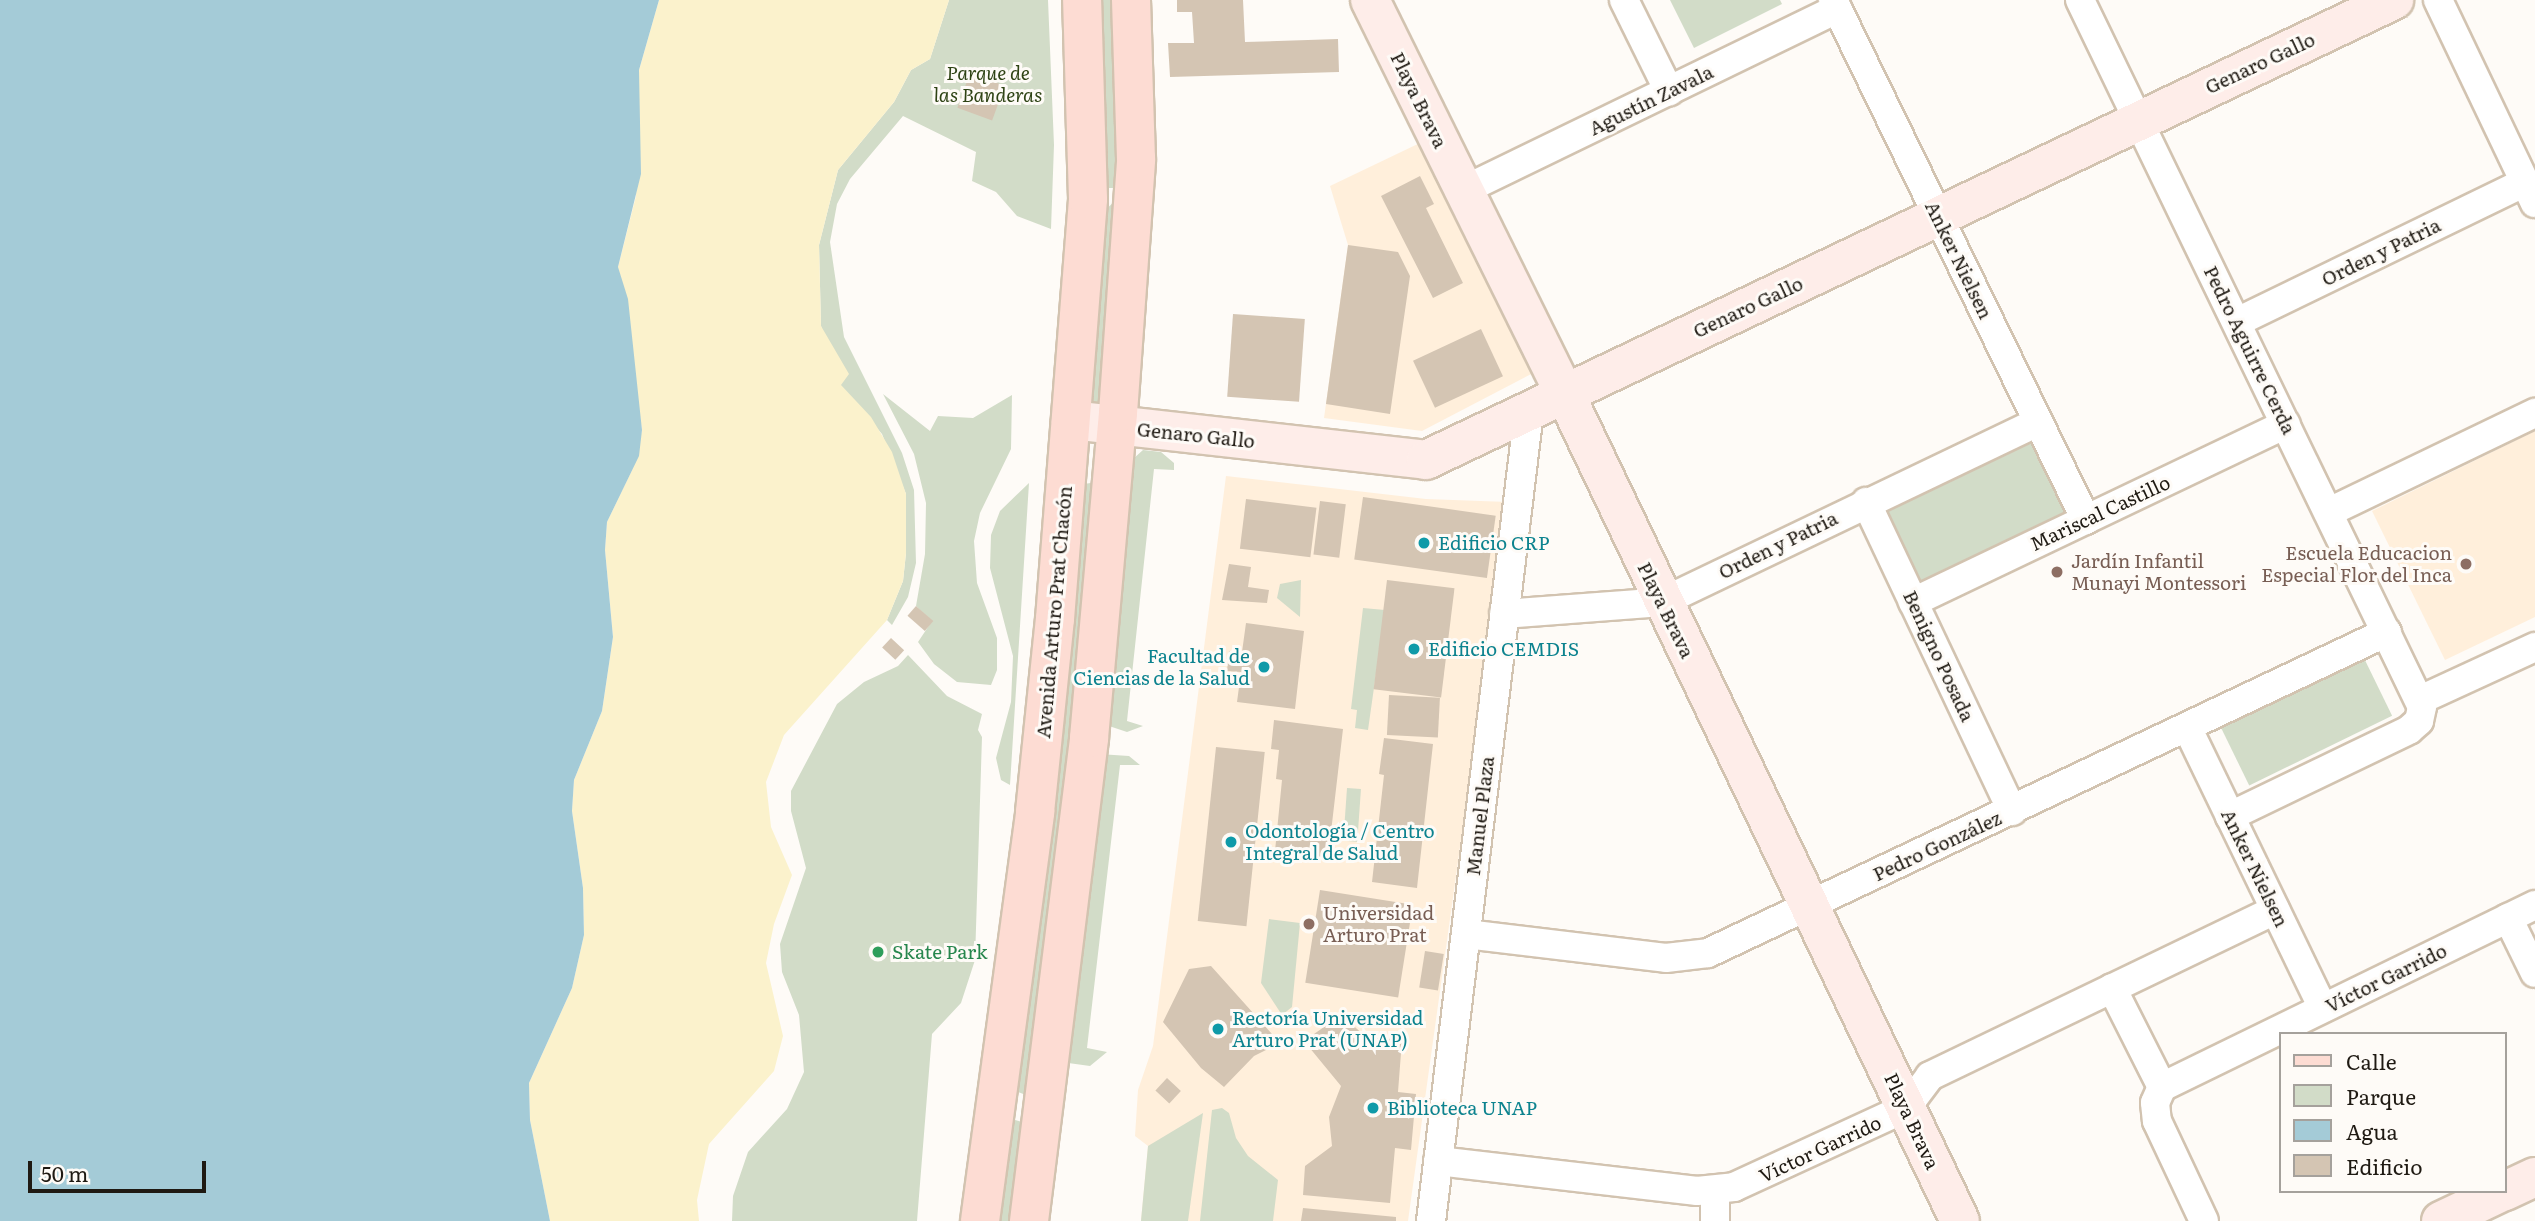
<!DOCTYPE html>
<meta charset="utf-8">
<style>
body{margin:0}
#map{position:relative;width:2535px;height:1221px;overflow:hidden;background:#fefbf7;font-family:Literata,serif}
div>[style]{position:absolute}
[style*='--x']{left:calc(var(--x)*1px);top:calc(var(--y)*1px);width:calc(var(--w)*1px);rotate:calc(var(--a)*1deg)}
.built>*{inset:0;background:#ffefdb}
.green>*{inset:0;background:#d2dcc8;transform-origin:0 0}
.sand>*{inset:0;background:#fbf2cc}
.water>*{inset:0;background:#a4cbd7}
.building>*{inset:0;background:#d4c5b3;transform-origin:0 0}
.roads{filter:drop-shadow(2px 0 #d2c3b0) drop-shadow(-2px 0 #d2c3b0) drop-shadow(0 2px #d2c3b0) drop-shadow(0 -2px #d2c3b0)}
.street>*{height:28px;margin:-14px;padding:0 14px;transform-origin:14px;border-radius:14px;background:#fff}
.secondary>*{height:38px;margin:-19px;padding:0 19px;transform-origin:19px;border-radius:19px;background:#feede9}
.primary>*{height:38px;margin:-19px;padding:0 19px;transform-origin:19px;border-radius:19px;background:#fddcd3}
.dots>*{width:19px;height:19px;translate:-50% -50%;box-sizing:border-box;border:4px solid #fefbf7;border-radius:50%}
span{translate:-50% -50%;white-space:nowrap;text-align:center;line-height:1.15;-webkit-text-stroke:6px #fefbf7;paint-order:stroke}
.street-label{font-size:19px;color:#1f1a13}
.park-label{font-size:19px;color:#2e4314;font-style:italic}
.culture-label{font-size:19px;color:#0d838f}
.left{translate:0 -50%;text-align:left}
.right{translate:-100% -50%;text-align:right}
.education-label{font-size:19px;color:#785e54}
.leisure-label{font-size:19px;color:#27864d}
.legend{position:absolute;left:2279px;top:1032px;width:228px;height:161px;box-sizing:border-box;background:#fefbf7;border:2px solid #a5a19c;margin:0;padding:9px 12px;list-style:none;font-size:21px;color:#1f1a13}
.legend li{display:flex;align-items:center;gap:14px;height:35px}
.legend b{width:35px;border:2px solid #a5a19c}
.scale{position:absolute;left:28px;top:1161px;width:178px;height:32px;box-sizing:border-box;border:4px solid #1f1a13;border-top:0;padding-left:9px;font-size:21px;line-height:24px;white-space:nowrap;color:#1f1a13;-webkit-text-stroke:5px #fefbf7;paint-order:stroke}
</style>
<div id="map">
<div class="built">
<i style="clip-path:polygon(1424px 141px,1537px 371px,1422px 431px,1324px 418px,1348px 245px,1330px 186px)"></i>
<i style="clip-path:polygon(2535px 431px,2535px 617px,2445px 660px,2372px 511px)"></i>
<i style="clip-path:polygon(1226px 476px,1426px 499px,1508px 502px,1408px 1221px,1141px 1221px,1148px 1146px,1135px 1136px,1138px 1090px,1153px 1046px)"></i>
</div>
<div class="green">
<i style="clip-path:polygon(949px 0,1048px 0,1054px 145px,1051px 229px,1017px 216px,996px 192px,972px 181px,976px 152px,903px 116px,850px 179px,837px 204px,830px 242px,844px 337px,902px 453px,914px 490px,916px 563px,908px 597px,892px 625px,887px 620px,903px 581px,906px 553px,906px 494px,882px 434px,840px 385px,821px 326px,819px 245px,838px 170px,894px 102px,911px 70px,930px 59px)"></i>
<i style="left:1092px;top:0;width:23px;height:188px"></i>
<i style="clip-path:polygon(1670px 0,1780px 0,1782px 4px,1694px 48px)"></i>
<i style="clip-path:polygon(1117px 199px,1108px 409px,1087px 407px,1100px 215px)"></i>
<i style="clip-path:polygon(883px 394px,930px 431px,938px 416px,973px 418px,1012px 395px,1011px 449px,980px 513px,974px 541px,977px 583px,997px 638px,997px 670px,991px 685px,957px 682px,934px 664px,918px 642px,932px 621px,916px 606px,925px 554px,926px 503px,914px 454px)"></i>
<i style="left:2033px;top:432px;width:90px;height:166px;rotate:64deg"></i>
<i style="clip-path:polygon(1143px 450px,1161px 452px,1174px 463px,1174px 470px,1154px 469px,1127px 721px,1143px 726px,1127px 732px,1106px 725px,1133px 459px)"></i>
<i style="clip-path:polygon(1097px 482px,1102px 486px,1026px 1095px,1015px 1091px,1084px 484px)"></i>
<i style="clip-path:polygon(1029px 483px,1010px 785px,1001px 780px,996px 758px,1011px 702px,1013px 656px,990px 568px,991px 535px,1000px 511px)"></i>
<i style="clip-path:polygon(1301px 580px,1300px 617px,1277px 598px,1280px 584px)"></i>
<i style="clip-path:polygon(1363px 608px,1385px 610px,1368px 730px,1355px 728px,1357px 710px,1351px 709px)"></i>
<i style="left:2361px;top:652px;width:71px;height:159px;rotate:64deg"></i>
<i style="clip-path:polygon(908px 655px,947px 696px,982px 714px,978px 730px,982px 737px,975px 960px,961px 1003px,932px 1034px,917px 1221px,732px 1221px,733px 1196px,748px 1152px,787px 1109px,804px 1072px,799px 1015px,782px 972px,780px 944px,806px 868px,791px 811px,791px 791px,837px 704px,864px 682px,898px 666px)"></i>
<i style="clip-path:polygon(1099px 754px,1129px 756px,1140px 765px,1120px 765px,1087px 1048px,1107px 1052px,1090px 1066px,1061px 1062px)"></i>
<i style="left:1347px;top:788px;width:14px;height:53px;rotate:4deg"></i>
<i style="clip-path:polygon(1269px 919px,1300px 923px,1292px 1007px,1282px 1015px,1261px 983px)"></i>
<i style="clip-path:polygon(1222px 1108px,1229px 1113px,1236px 1138px,1248px 1156px,1278px 1180px,1273px 1221px,1200px 1221px,1212px 1110px)"></i>
<i style="clip-path:polygon(1203px 1113px,1188px 1221px,1141px 1221px,1148px 1146px)"></i>
<i style="clip-path:polygon(1015px 1120px,1029px 1124px,1017px 1221px,995px 1221px,1008px 1121px)"></i>
</div>
<div class="sand">
<i style="clip-path:polygon(659px 0,949px 0,930px 59px,911px 70px,894px 102px,838px 170px,819px 245px,821px 326px,849px 374px,841px 385px,871px 417px,892px 452px,906px 494px,906px 553px,903px 581px,887px 620px,784px 735px,766px 782px,771px 827px,792px 875px,774px 924px,766px 963px,783px 1036px,774px 1071px,709px 1144px,697px 1200px,699px 1221px,550px 1221px,530px 1120px,529px 1083px,572px 988px,584px 935px,583px 888px,572px 811px,574px 780px,602px 711px,613px 637px,605px 550px,607px 522px,633px 468px,642px 430px,618px 267px,636px 196px,639px 70px)"></i>
</div>
<div class="water">
<i style="clip-path:polygon(0 0,659px 0,639px 70px,641px 174px,618px 267px,628px 299px,642px 430px,639px 456px,607px 522px,605px 550px,613px 637px,602px 711px,574px 780px,572px 811px,583px 888px,584px 935px,572px 988px,529px 1083px,530px 1120px,550px 1221px,0 1221px)"></i>
</div>
<div class="building">
<i style="clip-path:polygon(1177px 0,1243px 0,1245px 42px,1338px 39px,1339px 72px,1170px 77px,1168px 43px,1194px 43px,1192px 12px,1177px 12px)"></i>
<i style="left:970px;top:73px;width:37px;height:37px;rotate:20deg"></i>
<i style="clip-path:polygon(1420px 176px,1434px 204px,1426px 208px,1463px 283px,1433px 298px,1381px 196px)"></i>
<i style="clip-path:polygon(1348px 245px,1398px 252px,1410px 276px,1390px 414px,1326px 404px)"></i>
<i style="left:1233px;top:314px;width:72px;height:83px;rotate:4deg"></i>
<i style="left:1481px;top:329px;width:52px;height:75px;rotate:65deg"></i>
<i style="left:1363px;top:497px;width:134px;height:63px;rotate:8deg"></i>
<i style="left:1246px;top:499px;width:71px;height:50px;rotate:7deg"></i>
<i style="left:1320px;top:501px;width:26px;height:54px;rotate:7deg"></i>
<i style="clip-path:polygon(1229px 564px,1251px 567px,1248px 587px,1269px 590px,1267px 603px,1222px 600px)"></i>
<i style="left:1387px;top:580px;width:68px;height:110px;rotate:7deg"></i>
<i style="left:916px;top:606px;width:23px;height:13px;rotate:41deg"></i>
<i style="clip-path:polygon(1246px 623px,1304px 631px,1295px 709px,1237px 702px,1241px 672px,1227px 671px,1229px 651px,1242px 652px)"></i>
<i style="left:891px;top:638px;width:18px;height:13px;rotate:43deg"></i>
<i style="left:1389px;top:695px;width:51px;height:40px;rotate:3deg"></i>
<i style="clip-path:polygon(1274px 720px,1343px 729px,1328px 858px,1275px 851px,1282px 780px,1276px 779px,1279px 750px,1271px 749px)"></i>
<i style="clip-path:polygon(1384px 738px,1433px 744px,1417px 888px,1372px 882px,1384px 775px,1379px 774px)"></i>
<i style="left:1216px;top:747px;width:49px;height:175px;rotate:6deg"></i>
<i style="left:1320px;top:890px;width:94px;height:94px;rotate:9deg"></i>
<i style="left:1425px;top:951px;width:19px;height:37px;rotate:9deg"></i>
<i style="clip-path:polygon(1211px 966px,1280px 1043px,1254px 1056px,1224px 1087px,1201px 1068px,1163px 1022px,1189px 969px)"></i>
<i style="clip-path:polygon(1334px 1020px,1347px 1020px,1366px 1037px,1402px 1040px,1398px 1092px,1416px 1094px,1411px 1150px,1395px 1148px,1390px 1203px,1303px 1195px,1305px 1166px,1332px 1146px,1329px 1117px,1341px 1086px,1304px 1041px)"></i>
<i style="left:1167px;top:1078px;width:19px;height:17px;rotate:43deg"></i>
<i style="clip-path:polygon(1303px 1208px,1396px 1217px,1396px 1221px,1301px 1221px)"></i>
</div>
<div class="roads">
<div class="street">
<i style="--x:1624;--y:0;--w:102;--a:63.7"></i>
<i style="--x:1833;--y:0;--w:578;--a:64.06"></i>
<i style="--x:2080;--y:0;--w:785;--a:64.19"></i>
<i style="--x:2422;--y:707;--w:14;--a:102"></i>
<i style="--x:2419;--y:721;--w:13;--a:138"></i>
<i style="--x:2409;--y:730;--w:199;--a:154.3"></i>
<i style="--x:2438;--y:0;--w:225;--a:64.5"></i>
<i style="--x:1464;--y:190;--w:415;--a:-25.9"></i>
<i style="--x:2237;--y:322;--w:320;--a:-25.9"></i>
<i style="--x:1866;--y:502;--w:342;--a:64.7"></i>
<i style="--x:2329;--y:512;--w:229;--a:-25.7"></i>
<i style="--x:1913;--y:602;--w:413;--a:-25.5"></i>
<i style="--x:1504;--y:614;--w:158;--a:-4.3"></i>
<i style="--x:1662;--y:602;--w:417;--a:-25.6"></i>
<i style="--x:2420;--y:700;--w:127;--a:-24.7"></i>
<i style="--x:2187;--y:727;--w:312;--a:64.2"></i>
<i style="--x:2508;--y:918;--w:61;--a:63.9"></i>
<i style="--x:1466;--y:934;--w:201;--a:6.8"></i>
<i style="--x:1666;--y:958;--w:42;--a:-6.8"></i>
<i style="--x:1708;--y:953;--w:751;--a:-25.3"></i>
<i style="--x:2112;--y:988;--w:111;--a:63.2"></i>
<i style="--x:2162;--y:1087;--w:17;--a:114"></i>
<i style="--x:2155;--y:1103;--w:18;--a:84"></i>
<i style="--x:2157;--y:1121;--w:110;--a:64.8"></i>
<i style="--x:2162;--y:1087;--w:415;--a:-26"></i>
<i style="--x:1438;--y:1161;--w:261;--a:6.6"></i>
<i style="--x:1697;--y:1191;--w:37;--a:-6"></i>
<i style="--x:1734;--y:1187;--w:189;--a:-24.7"></i>
<i style="--x:1906;--y:1108;--w:40;--a:-53"></i>
<i style="--x:1930;--y:1076;--w:383;--a:-25.7"></i>
<i style="--x:1715;--y:1190;--w:31;--a:90"></i>
<i style="--x:1431;--y:1221;--w:816;--a:-83.1"></i>
</div>
<div class="secondary">
<i style="--x:1370;--y:0;--w:440;--a:63.7"></i>
<i style="--x:1565;--y:394;--w:916;--a:64.47"></i>
<i style="--x:1071;--y:420;--w:357;--a:6.4"></i>
<i style="--x:1426;--y:460;--w:1072;--a:-25.42"></i>
<i style="--x:2505;--y:1191;--w:33;--a:-25"></i>
<i style="--x:2441;--y:1221;--w:70;--a:-25.5"></i>
</div>
<div class="primary">
<i style="--x:980;--y:1221;--w:413;--a:-82.3"></i>
<i style="--x:1035;--y:812;--w:194;--a:-84.1"></i>
<i style="--x:1055;--y:619;--w:421;--a:-85.5"></i>
<i style="--x:1088;--y:199;--w:199;--a:-91.7"></i>
<i style="--x:1029;--y:1221;--w:487;--a:-82.9"></i>
<i style="--x:1089;--y:738;--w:326;--a:-84.9"></i>
<i style="--x:1118;--y:413;--w:255;--a:-85.9"></i>
<i style="--x:1136;--y:159;--w:159;--a:-91.8"></i>
</div>
</div>
<div class="dots">
<i style="left:1424px;top:543px;background:#0f9aa8"></i>
<i style="left:2466px;top:564px;background:#8d6e63"></i>
<i style="left:2057px;top:572px;background:#8d6e63"></i>
<i style="left:1414px;top:649px;background:#0f9aa8"></i>
<i style="left:1264px;top:667px;background:#0f9aa8"></i>
<i style="left:1231px;top:842px;background:#0f9aa8"></i>
<i style="left:1309px;top:924px;background:#8d6e63"></i>
<i style="left:878px;top:952px;background:#2e9e5b"></i>
<i style="left:1218px;top:1029px;background:#0f9aa8"></i>
<i style="left:1373px;top:1108px;background:#0f9aa8"></i>
</div>
<div class="street-label">
<span style="left:2260px;top:63px;rotate:-25deg">Genaro Gallo</span>
<span style="left:1419px;top:100px;rotate:64deg">Playa Brava</span>
<span style="left:1651px;top:100px;rotate:-26deg">Agustín Zavala</span>
<span style="left:2381px;top:252px;rotate:-26deg">Orden y Patria</span>
<span style="left:1959px;top:260px;rotate:64deg">Anker Nielsen</span>
<span style="left:1748px;top:307px;rotate:-25deg">Genaro Gallo</span>
<span style="left:2250px;top:350px;rotate:64deg">Pedro Aguirre Cerda</span>
<span style="left:1196px;top:435px;rotate:6deg">Genaro Gallo</span>
<span style="left:2100px;top:513px;rotate:-25deg">Mariscal Castillo</span>
<span style="left:1778px;top:545px;rotate:-26deg">Orden y Patria</span>
<span style="left:1666px;top:610px;rotate:64deg">Playa Brava</span>
<span style="left:1054px;top:612px;rotate:-85deg">Avenida Arturo Prat Chacón</span>
<span style="left:1939px;top:656px;rotate:65deg">Benigno Posada</span>
<span style="left:1480px;top:816px;rotate:-83deg">Manuel Plaza</span>
<span style="left:1937px;top:846px;rotate:-25deg">Pedro González</span>
<span style="left:2255px;top:868px;rotate:64deg">Anker Nielsen</span>
<span style="left:2386px;top:978px;rotate:-26deg">Víctor Garrido</span>
<span style="left:1912px;top:1121px;rotate:65deg">Playa Brava</span>
<span style="left:1820px;top:1149px;rotate:-25deg">Víctor Garrido</span>
</div>
<div class="park-label">
<span style="left:988px;top:84px">Parque de<br>las Banderas</span>
</div>
<div class="culture-label">
<span class="left" style="left:1438px;top:543px">Edificio CRP</span>
<span class="left" style="left:1428px;top:649px">Edificio CEMDIS</span>
<span class="right" style="left:1250px;top:667px">Facultad de<br>Ciencias de la Salud</span>
<span class="left" style="left:1245px;top:842px">Odontología / Centro<br>Integral de Salud</span>
<span class="left" style="left:1232px;top:1029px">Rectoría Universidad<br>Arturo Prat (UNAP)</span>
<span class="left" style="left:1387px;top:1108px">Biblioteca UNAP</span>
</div>
<div class="education-label">
<span class="right" style="left:2452px;top:564px">Escuela Educacion<br>Especial Flor del Inca</span>
<span class="left" style="left:2071px;top:572px">Jardín Infantil<br>Munayi Montessori</span>
<span class="left" style="left:1323px;top:924px">Universidad<br>Arturo Prat</span>
</div>
<div class="leisure-label">
<span class="left" style="left:892px;top:952px">Skate Park</span>
</div>
<ul class="legend">
<li><b style="height:9px;background:#fddcd3"></b>Calle</li>
<li><b style="height:19px;background:#d2dcc8"></b>Parque</li>
<li><b style="height:19px;background:#a4cbd7"></b>Agua</li>
<li><b style="height:19px;background:#d4c5b3"></b>Edificio</li>
</ul>
<div class="scale">50 m</div>
</div>
